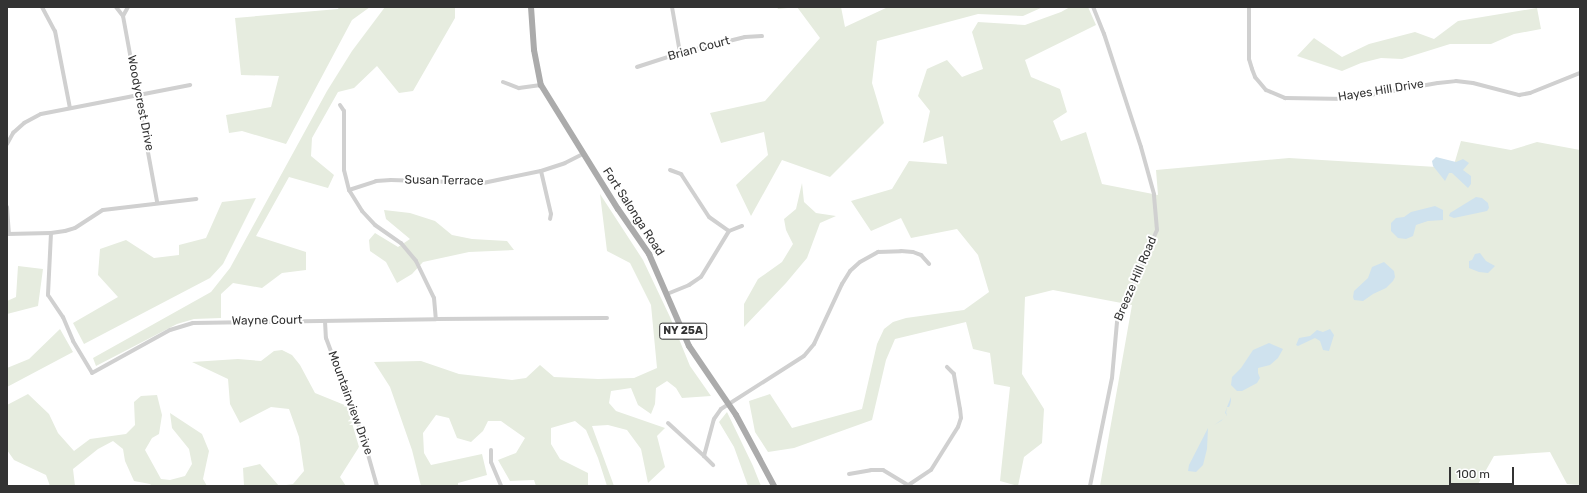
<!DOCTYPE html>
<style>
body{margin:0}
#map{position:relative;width:1587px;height:493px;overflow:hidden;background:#fff;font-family:Rubik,sans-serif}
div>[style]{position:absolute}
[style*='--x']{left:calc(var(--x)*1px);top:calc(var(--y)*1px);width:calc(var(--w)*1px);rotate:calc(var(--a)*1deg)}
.green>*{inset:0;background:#e6ecdf}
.water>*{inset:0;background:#cfe2ee}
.minor>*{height:4px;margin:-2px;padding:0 2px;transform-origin:2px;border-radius:2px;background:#d0d0d0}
.primary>*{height:6px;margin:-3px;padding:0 3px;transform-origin:3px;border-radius:3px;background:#ababab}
span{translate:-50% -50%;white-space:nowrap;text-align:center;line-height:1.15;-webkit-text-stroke:4px #fff;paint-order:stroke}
.shield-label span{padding:1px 3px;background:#fff;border:1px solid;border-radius:3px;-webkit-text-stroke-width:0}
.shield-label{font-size:11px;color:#333;font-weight:700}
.street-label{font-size:12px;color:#333}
.frame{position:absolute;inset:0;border:8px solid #333;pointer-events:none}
.scale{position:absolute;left:1449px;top:467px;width:65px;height:18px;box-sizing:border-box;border:2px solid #333;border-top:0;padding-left:5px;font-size:12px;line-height:14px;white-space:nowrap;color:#333;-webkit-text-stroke:3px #fff;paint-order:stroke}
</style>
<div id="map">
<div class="green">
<i style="clip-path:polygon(339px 7px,370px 7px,352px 20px,286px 144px,242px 131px,229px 133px,226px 115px,271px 107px,279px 76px,241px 75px,235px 18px,338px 9px)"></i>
<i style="clip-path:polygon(385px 7px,455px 7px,455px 18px,413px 91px,399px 93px,377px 66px,354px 88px,338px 92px,312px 138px,311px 156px,334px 175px,328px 188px,289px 177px,256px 236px,306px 252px,306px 270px,282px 273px,262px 288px,233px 283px,221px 294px,221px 318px,194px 319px,177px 324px,96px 366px,93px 358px,211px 292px,230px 268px,327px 91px,352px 51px)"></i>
<i style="clip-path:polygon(777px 7px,841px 7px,845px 27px,888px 7px,1043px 7px,1023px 16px,978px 14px,877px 41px,872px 83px,884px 123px,830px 177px,782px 160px,751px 216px,736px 185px,768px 155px,764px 132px,721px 143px,710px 113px,765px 101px,820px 38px,797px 7px,778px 9px)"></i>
<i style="clip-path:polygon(1070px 7px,1088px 7px,1096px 25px,1025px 60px,1031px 77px,1060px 89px,1067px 112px,1053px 121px,1061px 141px,1086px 132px,1102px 184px,1158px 195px,1156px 170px,1289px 158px,1453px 168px,1461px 141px,1511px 150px,1537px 142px,1580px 150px,1580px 485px,1567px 484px,1550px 452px,1494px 456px,1477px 486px,1100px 486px,1132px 305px,1053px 290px,1025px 297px,1022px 374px,1044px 409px,1042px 443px,1024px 457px,1018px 486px,1000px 481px,1010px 387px,994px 384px,990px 353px,973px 349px,966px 322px,895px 339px,886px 360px,872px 420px,794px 448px,768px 452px,755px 432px,749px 401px,770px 394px,792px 428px,862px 409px,877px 344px,884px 329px,893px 322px,906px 318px,964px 310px,989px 292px,978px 255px,957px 229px,911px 238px,901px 218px,871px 231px,851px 201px,892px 189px,909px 161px,947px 164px,943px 136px,923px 143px,930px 111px,918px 96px,927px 69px,947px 60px,962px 77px,983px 69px,972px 32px,978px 22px,1025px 25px,1061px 12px)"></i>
<i style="clip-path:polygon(1537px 8px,1541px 29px,1514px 34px,1491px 44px,1450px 44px,1402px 59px,1381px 58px,1361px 63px,1342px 71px,1297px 56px,1314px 38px,1342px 57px,1369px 44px,1415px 32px,1434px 39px,1458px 21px)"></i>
<i style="clip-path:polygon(802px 183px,804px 202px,816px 213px,836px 216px,820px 223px,807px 258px,786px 283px,744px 327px,744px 304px,758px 279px,782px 262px,793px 244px,786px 230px,784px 219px,796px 209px)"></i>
<i style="clip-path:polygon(600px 194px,643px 260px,670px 317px,690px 366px,711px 396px,682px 398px,676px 388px,667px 381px,656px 388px,655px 404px,651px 414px,638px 405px,631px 388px,611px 391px,609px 403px,616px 411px,665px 428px,657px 436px,665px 467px,648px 483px,641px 449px,627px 430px,608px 425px,592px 426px,614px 486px,607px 486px,598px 458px,586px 430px,575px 421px,551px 428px,551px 444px,560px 459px,588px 473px,588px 485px,536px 486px,534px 480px,510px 481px,498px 460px,516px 453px,525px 438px,501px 421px,488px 421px,483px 431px,471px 442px,457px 438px,449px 418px,436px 415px,423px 433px,424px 453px,431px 465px,482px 454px,487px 475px,458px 483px,458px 486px,421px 486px,412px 450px,390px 387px,374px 362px,421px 361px,459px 374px,512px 380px,526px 378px,540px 365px,554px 377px,598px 379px,634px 378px,657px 368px,651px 305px,630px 263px,607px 251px)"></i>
<i style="clip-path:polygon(256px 198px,223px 264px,210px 278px,84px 344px,73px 323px,118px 297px,98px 275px,100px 249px,126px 240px,154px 258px,179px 255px,179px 245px,206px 238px,222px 202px)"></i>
<i style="clip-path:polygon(384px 210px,410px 213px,435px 221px,452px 235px,472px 239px,507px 241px,514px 250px,469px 252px,423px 262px,412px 274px,397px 283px,386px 262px,370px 251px,369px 240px,375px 233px,398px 247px,410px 239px,386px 219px)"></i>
<i style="clip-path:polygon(18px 266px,43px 269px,38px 306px,7px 314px,7px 301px,16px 297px)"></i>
<i style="clip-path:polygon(60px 329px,73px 352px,7px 387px,7px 368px,29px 359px)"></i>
<i style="clip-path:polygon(282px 350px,292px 355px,300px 365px,315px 393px,347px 406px,359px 447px,340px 477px,346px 486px,244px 486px,243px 468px,260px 464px,279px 486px,293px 484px,304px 471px,299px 437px,289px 409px,271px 407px,240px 423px,230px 404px,228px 379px,192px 362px,238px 359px,261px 361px,274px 351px)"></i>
<i style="clip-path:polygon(28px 394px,49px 414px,58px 433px,74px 451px,90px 439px,126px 434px,135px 425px,134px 402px,141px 396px,157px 395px,162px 415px,159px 434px,152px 438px,145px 450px,161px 479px,170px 480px,185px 476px,192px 464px,189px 449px,172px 428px,170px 413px,202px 434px,209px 451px,203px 479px,207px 486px,152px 486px,150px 484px,134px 481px,125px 461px,123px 449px,113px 441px,98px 449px,73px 469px,75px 486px,50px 486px,46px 475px,14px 460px,7px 450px,7px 405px)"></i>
<i style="clip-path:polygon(727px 412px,753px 466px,761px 486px,748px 486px,734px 447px,719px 422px)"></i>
</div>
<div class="water">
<i style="clip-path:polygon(1436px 157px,1456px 162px,1463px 159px,1469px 163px,1463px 170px,1471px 176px,1471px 184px,1468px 188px,1452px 173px,1449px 173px,1445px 181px,1433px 166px,1432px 161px)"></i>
<i style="clip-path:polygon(1476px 197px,1482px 198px,1488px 203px,1489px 208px,1487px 211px,1454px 218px,1449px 216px,1450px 213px)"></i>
<i style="clip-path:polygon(1435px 206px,1443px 210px,1443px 220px,1428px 221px,1416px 225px,1413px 236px,1406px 239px,1398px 238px,1391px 231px,1391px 223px,1396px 218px,1404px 217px,1411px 212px)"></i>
<i style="clip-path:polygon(1480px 253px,1486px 261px,1495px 266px,1488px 273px,1479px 272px,1469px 268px,1469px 261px,1472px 260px,1475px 254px)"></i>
<i style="clip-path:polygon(1384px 262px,1394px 271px,1395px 277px,1393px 281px,1386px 288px,1373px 294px,1363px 301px,1354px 300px,1353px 297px,1354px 291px,1368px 278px,1372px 267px)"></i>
<i style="clip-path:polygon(1330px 329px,1334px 335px,1329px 351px,1323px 350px,1320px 341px,1315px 338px,1298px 346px,1296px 345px,1299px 338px,1310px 336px,1317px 330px,1323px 332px)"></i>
<i style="clip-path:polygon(1269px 343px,1283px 349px,1278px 358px,1270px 365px,1258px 368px,1258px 373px,1260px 378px,1257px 383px,1242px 391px,1237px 391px,1231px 385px,1232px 377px,1241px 368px,1253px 350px)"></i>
<i style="clip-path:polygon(1231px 397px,1231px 401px,1230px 405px,1229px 407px,1227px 407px,1226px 413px,1227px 414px,1226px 416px,1221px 421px,1214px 425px,1211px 424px,1208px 428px,1207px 449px,1203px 465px,1196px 472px,1188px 471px,1189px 465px,1208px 428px,1211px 424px,1214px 425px,1223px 419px,1227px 415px,1225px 413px,1227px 407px)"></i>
</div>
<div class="minor">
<i style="--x:42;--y:7;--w:27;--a:62"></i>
<i style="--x:55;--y:31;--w:78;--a:79"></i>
<i style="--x:116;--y:7;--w:11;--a:52"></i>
<i style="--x:123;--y:16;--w:189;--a:79.6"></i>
<i style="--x:672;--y:7;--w:47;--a:80.1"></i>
<i style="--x:1249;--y:7;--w:52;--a:90"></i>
<i style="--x:1249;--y:59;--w:10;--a:73"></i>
<i style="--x:1252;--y:69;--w:9;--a:69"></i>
<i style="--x:1255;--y:77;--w:17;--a:50"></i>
<i style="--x:1266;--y:90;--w:21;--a:23"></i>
<i style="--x:1285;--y:98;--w:62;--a:0.9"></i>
<i style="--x:1347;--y:99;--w:92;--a:-10"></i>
<i style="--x:1438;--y:83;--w:18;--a:-6"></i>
<i style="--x:1456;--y:81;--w:17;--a:7"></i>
<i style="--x:1473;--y:83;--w:48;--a:14.6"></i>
<i style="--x:1519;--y:95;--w:11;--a:-10"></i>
<i style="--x:1530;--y:93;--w:54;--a:-21.8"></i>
<i style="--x:123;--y:16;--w:10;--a:-61"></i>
<i style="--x:637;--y:67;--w:45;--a:-18"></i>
<i style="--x:680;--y:53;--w:67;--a:-13.8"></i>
<i style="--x:745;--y:37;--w:17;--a:-3"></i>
<i style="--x:503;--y:82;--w:17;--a:21"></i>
<i style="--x:519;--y:88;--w:22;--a:-8"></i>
<i style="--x:340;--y:105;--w:7;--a:56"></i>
<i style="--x:344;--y:111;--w:59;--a:90"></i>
<i style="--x:344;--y:170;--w:21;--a:76"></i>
<i style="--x:349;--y:190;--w:25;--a:58"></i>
<i style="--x:362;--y:211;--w:19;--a:47"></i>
<i style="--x:375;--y:225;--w:32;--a:35"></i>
<i style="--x:401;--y:243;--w:23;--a:50"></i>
<i style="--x:416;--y:261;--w:41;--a:64.1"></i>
<i style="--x:434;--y:298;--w:21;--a:85"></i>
<i style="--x:7;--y:144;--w:13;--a:-61"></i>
<i style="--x:13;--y:133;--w:15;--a:-42"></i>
<i style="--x:24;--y:123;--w:19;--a:-28"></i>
<i style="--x:41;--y:114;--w:152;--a:-11"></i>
<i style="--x:670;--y:170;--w:12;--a:20"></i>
<i style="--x:681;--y:174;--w:51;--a:56.9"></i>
<i style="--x:709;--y:217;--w:24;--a:35"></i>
<i style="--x:541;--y:171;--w:44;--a:76.9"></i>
<i style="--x:551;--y:214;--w:5;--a:101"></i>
<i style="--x:349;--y:190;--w:28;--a:-18"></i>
<i style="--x:376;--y:181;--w:15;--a:-4"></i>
<i style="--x:391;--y:180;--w:92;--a:1.9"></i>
<i style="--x:483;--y:183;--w:59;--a:-11.7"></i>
<i style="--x:541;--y:171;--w:25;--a:-18"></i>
<i style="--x:565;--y:163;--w:20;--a:-27"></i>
<i style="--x:7;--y:207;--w:27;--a:86"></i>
<i style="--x:51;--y:233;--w:62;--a:92.8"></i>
<i style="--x:48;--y:295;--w:27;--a:56"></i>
<i style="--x:63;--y:317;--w:26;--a:67"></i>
<i style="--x:73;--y:341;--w:37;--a:59"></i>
<i style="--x:92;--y:373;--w:89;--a:-28.9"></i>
<i style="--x:170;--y:330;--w:24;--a:-17"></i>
<i style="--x:193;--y:323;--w:243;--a:-0.9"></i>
<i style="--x:436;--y:319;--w:171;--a:-0.3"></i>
<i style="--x:7;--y:234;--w:44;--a:-1.3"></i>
<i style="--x:51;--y:233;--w:14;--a:-8"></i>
<i style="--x:65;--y:231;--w:10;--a:-17"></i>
<i style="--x:75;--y:228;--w:33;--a:-33"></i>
<i style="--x:103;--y:210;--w:94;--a:-6.7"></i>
<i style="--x:667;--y:294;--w:24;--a:-22"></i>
<i style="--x:689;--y:285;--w:14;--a:-34"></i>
<i style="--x:701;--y:277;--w:54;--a:-58.7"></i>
<i style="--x:729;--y:231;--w:14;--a:-21"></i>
<i style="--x:325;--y:321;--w:17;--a:87"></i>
<i style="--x:326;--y:338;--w:106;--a:69.5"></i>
<i style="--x:363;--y:437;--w:51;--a:74.1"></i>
<i style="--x:668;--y:423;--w:49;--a:42.5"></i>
<i style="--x:704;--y:456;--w:38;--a:-75"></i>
<i style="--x:714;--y:419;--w:12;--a:-55"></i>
<i style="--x:721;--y:409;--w:98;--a:-32.6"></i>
<i style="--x:804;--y:356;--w:16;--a:-50"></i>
<i style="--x:814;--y:344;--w:66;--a:-65"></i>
<i style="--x:842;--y:284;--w:15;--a:-58"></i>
<i style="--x:850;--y:271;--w:13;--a:-42"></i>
<i style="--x:860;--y:262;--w:21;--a:-29"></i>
<i style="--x:878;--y:252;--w:23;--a:-2"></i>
<i style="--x:901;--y:251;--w:12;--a:5"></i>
<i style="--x:913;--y:252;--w:9;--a:21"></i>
<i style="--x:921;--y:255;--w:12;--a:48"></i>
<i style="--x:491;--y:450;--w:12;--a:90"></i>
<i style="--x:491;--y:462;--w:26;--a:67"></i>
<i style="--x:704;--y:456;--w:13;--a:45"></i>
<i style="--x:849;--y:474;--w:22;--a:-10"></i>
<i style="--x:871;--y:470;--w:12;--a:0"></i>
<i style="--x:883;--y:470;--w:29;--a:31"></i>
<i style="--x:907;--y:486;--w:29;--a:-34"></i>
<i style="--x:931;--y:470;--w:51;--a:-57.9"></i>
<i style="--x:958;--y:427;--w:9;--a:-72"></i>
<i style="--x:961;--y:418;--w:9;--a:-96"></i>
<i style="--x:960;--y:409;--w:36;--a:-100"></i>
<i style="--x:954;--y:374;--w:10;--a:-135"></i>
<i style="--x:1090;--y:486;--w:110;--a:-78.5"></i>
<i style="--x:1112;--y:378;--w:56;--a:-84.9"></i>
<i style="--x:1117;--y:322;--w:100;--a:-66.5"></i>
<i style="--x:1157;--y:230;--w:36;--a:-95"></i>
<i style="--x:1154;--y:194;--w:49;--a:-105.5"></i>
<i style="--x:1141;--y:147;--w:119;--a:-108.1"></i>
<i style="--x:1104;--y:34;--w:29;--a:-112"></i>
</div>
<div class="primary">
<i style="--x:531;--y:7;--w:43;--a:86"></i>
<i style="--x:534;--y:50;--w:36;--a:79"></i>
<i style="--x:541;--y:85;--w:146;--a:58.2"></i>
<i style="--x:618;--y:209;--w:55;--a:55.4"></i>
<i style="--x:649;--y:254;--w:100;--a:66.5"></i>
<i style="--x:689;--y:346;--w:83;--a:55.7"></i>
<i style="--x:736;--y:415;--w:81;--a:61.8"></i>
</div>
<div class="shield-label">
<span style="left:683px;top:331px">NY 25A</span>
</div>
<div class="street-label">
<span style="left:699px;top:49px;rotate:-15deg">Brian Court</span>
<span style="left:1381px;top:91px;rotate:-9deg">Hayes Hill Drive</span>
<span style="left:140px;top:103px;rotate:79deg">Woodycrest Drive</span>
<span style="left:444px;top:181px;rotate:1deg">Susan Terrace</span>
<span style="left:633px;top:212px;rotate:57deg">Fort Salonga Road</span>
<span style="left:1136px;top:279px;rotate:-67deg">Breeze Hill Road</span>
<span style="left:267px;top:321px;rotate:-1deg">Wayne Court</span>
<span style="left:350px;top:403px;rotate:70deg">Mountainview Drive</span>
</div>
<div class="frame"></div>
<div class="scale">100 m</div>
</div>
